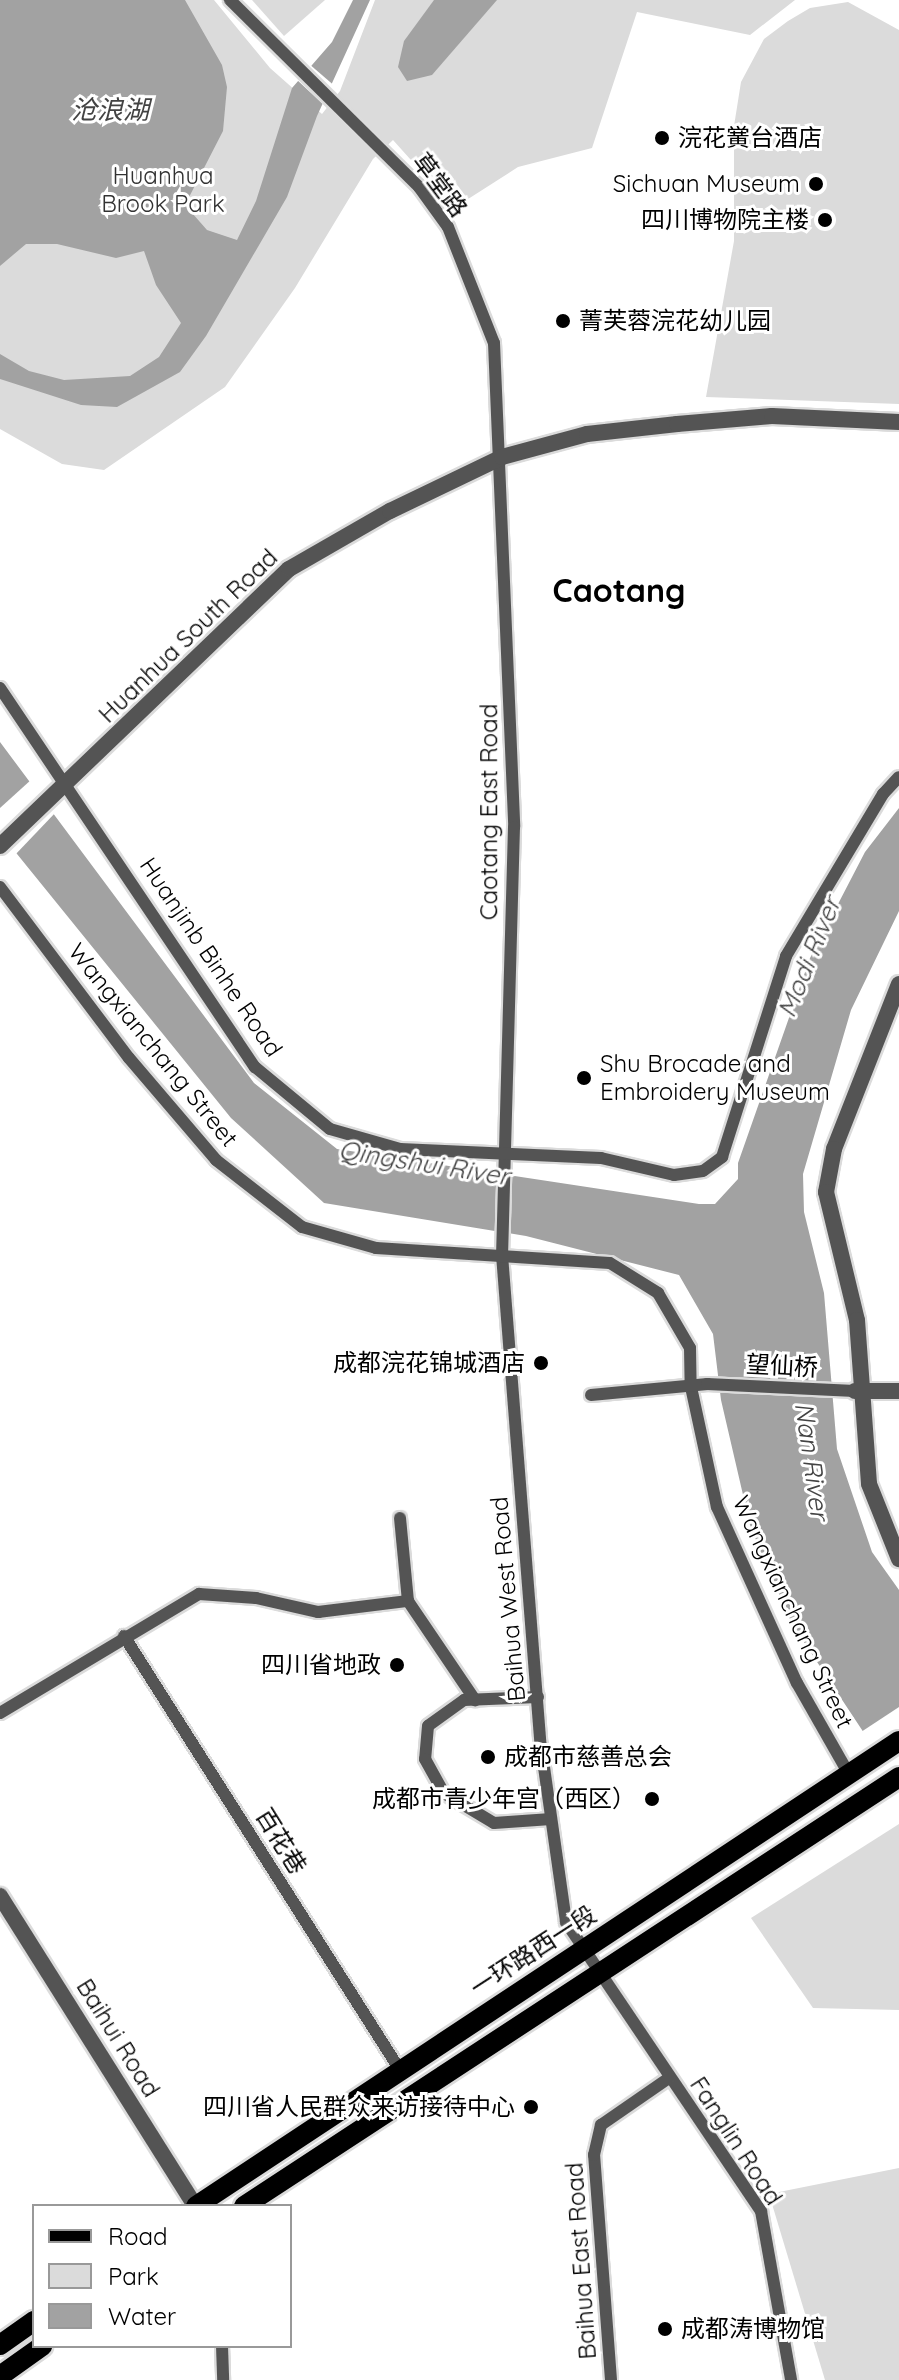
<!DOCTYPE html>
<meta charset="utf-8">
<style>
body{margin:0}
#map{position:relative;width:899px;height:2380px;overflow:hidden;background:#fff;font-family:Quicksand,"Noto Sans SC",sans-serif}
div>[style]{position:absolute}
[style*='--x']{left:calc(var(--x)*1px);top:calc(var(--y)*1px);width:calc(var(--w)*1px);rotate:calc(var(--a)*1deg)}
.green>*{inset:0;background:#dbdbdb}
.water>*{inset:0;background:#a2a2a2}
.pier>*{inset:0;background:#fff}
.roads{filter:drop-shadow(2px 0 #dbdbdb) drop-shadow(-2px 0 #dbdbdb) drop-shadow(0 2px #dbdbdb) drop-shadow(0 -2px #dbdbdb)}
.minor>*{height:12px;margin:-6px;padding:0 6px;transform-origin:6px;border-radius:6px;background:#545454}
.tertiary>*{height:16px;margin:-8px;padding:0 8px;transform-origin:8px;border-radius:8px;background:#545454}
.primary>*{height:20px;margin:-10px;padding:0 10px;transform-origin:10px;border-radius:10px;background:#000}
.dots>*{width:22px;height:22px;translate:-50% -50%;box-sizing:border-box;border:4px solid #fff;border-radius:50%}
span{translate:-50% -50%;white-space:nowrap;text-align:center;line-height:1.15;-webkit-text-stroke:6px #fff;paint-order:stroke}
.poi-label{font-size:24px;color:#000}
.left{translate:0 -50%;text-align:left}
.right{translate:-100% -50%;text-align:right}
.park-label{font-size:24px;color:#323232}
.street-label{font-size:24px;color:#000}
.water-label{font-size:26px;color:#434343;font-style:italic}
.district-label{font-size:32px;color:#000;font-weight:700}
.legend{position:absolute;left:32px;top:2204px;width:260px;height:144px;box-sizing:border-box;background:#fff;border:2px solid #999;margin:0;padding:10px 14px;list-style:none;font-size:24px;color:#000}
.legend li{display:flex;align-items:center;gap:16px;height:40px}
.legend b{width:40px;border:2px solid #999}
</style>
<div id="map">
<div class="green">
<i style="clip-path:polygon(0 0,214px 0,270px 68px,322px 114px,340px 91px,375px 0,795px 0,750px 35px,637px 12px,592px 148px,518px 167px,454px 208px,393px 140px,373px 159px,295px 288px,225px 387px,104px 470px,62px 464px,0 429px)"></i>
<i style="clip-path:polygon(252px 0,325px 0,284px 36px)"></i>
<i style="clip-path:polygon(848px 2px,899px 30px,899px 404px,706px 397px,734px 241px,734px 126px,741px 82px,764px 39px,788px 21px,810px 8px)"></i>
<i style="clip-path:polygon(899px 1824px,899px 2010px,813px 2008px,751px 1918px)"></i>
<i style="clip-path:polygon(899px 2168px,899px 2380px,825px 2380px,769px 2194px)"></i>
</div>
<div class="water">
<i style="clip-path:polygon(0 0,185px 0,222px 65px,227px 87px,223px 131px,185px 205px,207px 230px,237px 240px,256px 201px,292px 88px,332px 42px,353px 0,370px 0,317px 116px,287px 197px,206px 336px,180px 372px,117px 407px,81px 405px,0 379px,0 354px,29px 371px,64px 380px,130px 376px,159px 357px,181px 323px,156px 285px,144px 251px,116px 258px,57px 244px,26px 244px,0 266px)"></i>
<i style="clip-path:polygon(434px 0,497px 0,432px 75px,407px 81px,398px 67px,404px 41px)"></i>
<i style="clip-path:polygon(0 742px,254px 1083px,337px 1149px,699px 1204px,715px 1204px,738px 1179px,738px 1163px,810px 958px,865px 852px,899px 808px,899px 911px,851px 1010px,803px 1174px,804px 1212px,824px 1293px,837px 1449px,872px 1552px,899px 1590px,899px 1786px,792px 1624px,763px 1558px,750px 1525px,721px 1400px,713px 1334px,679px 1275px,526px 1236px,324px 1203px,231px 1118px,0 833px)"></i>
</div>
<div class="pier">
<i style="clip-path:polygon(308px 63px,337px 88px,326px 107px,295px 78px)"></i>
<i style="clip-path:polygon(32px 779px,56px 812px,14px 856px,0 839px,0 808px)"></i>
<i style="clip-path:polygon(899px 1707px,899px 1790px,858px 1734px)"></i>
</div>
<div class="roads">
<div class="minor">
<i style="--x:230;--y:0;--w:266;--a:44.7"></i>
<i style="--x:419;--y:187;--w:49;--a:54.1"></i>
<i style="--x:448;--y:227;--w:125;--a:68.4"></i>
<i style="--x:494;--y:343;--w:484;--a:87.6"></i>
<i style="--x:514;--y:827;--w:428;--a:91.6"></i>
<i style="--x:502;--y:1255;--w:493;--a:85.5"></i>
<i style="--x:541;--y:1746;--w:178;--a:81.9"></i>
<i style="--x:566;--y:1922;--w:349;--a:56"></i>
<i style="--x:761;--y:2211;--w:172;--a:79.9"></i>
<i style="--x:0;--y:688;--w:457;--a:56.1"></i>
<i style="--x:255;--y:1067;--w:97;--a:39.6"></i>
<i style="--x:330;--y:1129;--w:73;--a:15.9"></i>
<i style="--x:400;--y:1149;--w:201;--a:2.6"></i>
<i style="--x:601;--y:1158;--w:75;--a:13.1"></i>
<i style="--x:674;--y:1175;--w:29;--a:-8"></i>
<i style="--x:703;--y:1171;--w:24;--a:-36"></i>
<i style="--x:722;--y:1157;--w:211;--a:-72.3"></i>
<i style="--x:786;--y:956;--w:189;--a:-59.1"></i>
<i style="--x:883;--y:794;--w:23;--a:-47"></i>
<i style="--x:0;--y:887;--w:214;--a:53"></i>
<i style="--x:129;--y:1058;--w:134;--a:49.5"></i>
<i style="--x:216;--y:1160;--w:109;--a:37.9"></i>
<i style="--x:302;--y:1227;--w:77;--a:15.8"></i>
<i style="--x:376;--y:1248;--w:234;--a:3.7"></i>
<i style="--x:610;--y:1263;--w:57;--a:32"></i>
<i style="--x:658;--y:1293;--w:64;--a:59.8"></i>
<i style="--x:690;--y:1348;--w:39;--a:89"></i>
<i style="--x:691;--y:1387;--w:123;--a:77.8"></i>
<i style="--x:717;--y:1507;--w:193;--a:65.6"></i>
<i style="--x:797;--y:1683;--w:105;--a:60.3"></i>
<i style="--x:591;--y:1395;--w:117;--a:-5.4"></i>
<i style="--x:707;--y:1384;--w:148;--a:2.7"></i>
<i style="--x:400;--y:1518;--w:83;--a:84.5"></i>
<i style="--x:124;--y:1636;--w:514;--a:57.55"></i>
<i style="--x:538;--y:1697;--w:74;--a:177.7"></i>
<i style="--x:464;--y:1700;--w:44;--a:144.2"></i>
<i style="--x:428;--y:1726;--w:33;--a:95"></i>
<i style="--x:425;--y:1759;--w:39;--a:61"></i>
<i style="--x:444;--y:1793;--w:58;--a:31"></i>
<i style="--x:494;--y:1823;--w:57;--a:-4"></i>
<i style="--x:0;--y:1713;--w:232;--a:-30.9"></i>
<i style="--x:199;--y:1594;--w:57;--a:4"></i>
<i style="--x:256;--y:1598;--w:64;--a:12.7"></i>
<i style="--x:318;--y:1612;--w:91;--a:-7"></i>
<i style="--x:408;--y:1601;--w:120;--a:55.9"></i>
<i style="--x:222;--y:2346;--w:34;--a:88"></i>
<i style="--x:611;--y:2380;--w:226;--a:-94.3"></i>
<i style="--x:594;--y:2155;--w:31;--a:-77"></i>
<i style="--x:601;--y:2125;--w:83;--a:-34.7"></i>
</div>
<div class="tertiary">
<i style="--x:0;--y:846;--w:400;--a:-43.8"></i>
<i style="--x:289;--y:569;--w:116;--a:-29.9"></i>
<i style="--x:390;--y:511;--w:124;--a:-25.7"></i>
<i style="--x:502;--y:457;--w:88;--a:-15.1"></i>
<i style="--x:587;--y:434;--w:91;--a:-6.3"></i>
<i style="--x:677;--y:424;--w:95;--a:-4.8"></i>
<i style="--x:772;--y:416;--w:127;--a:2.7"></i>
<i style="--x:899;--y:984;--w:177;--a:111.5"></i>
<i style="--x:834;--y:1149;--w:44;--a:100.5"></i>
<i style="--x:826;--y:1192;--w:132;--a:76.4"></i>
<i style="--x:857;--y:1320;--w:164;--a:85.8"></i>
<i style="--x:869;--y:1484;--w:81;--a:68.2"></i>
<i style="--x:855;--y:1391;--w:44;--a:0"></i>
<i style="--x:0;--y:1896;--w:366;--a:57.8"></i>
</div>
<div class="primary">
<i style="--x:196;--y:2206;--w:843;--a:-33.48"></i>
<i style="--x:244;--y:2206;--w:783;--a:-33.22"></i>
<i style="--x:0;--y:2345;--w:42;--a:-35.2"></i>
<i style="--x:0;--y:2376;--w:52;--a:-35.5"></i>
</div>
</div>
<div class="dots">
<i style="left:662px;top:138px;background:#000"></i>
<i style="left:816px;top:184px;background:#000"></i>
<i style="left:825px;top:220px;background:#000"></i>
<i style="left:563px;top:321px;background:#000"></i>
<i style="left:584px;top:1078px;background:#000"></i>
<i style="left:541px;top:1363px;background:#000"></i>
<i style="left:397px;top:1665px;background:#000"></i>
<i style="left:488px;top:1757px;background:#000"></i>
<i style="left:652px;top:1799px;background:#000"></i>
<i style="left:531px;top:2107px;background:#000"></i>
<i style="left:665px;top:2329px;background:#000"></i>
</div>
<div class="poi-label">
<span class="left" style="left:678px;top:138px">浣花黉台酒店</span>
<span class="right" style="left:800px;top:184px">Sichuan Museum</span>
<span class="right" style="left:809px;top:220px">四川博物院主楼</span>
<span class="left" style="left:579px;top:321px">菁芙蓉浣花幼儿园</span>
<span class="left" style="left:600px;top:1078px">Shu Brocade and<br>Embroidery Museum</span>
<span class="right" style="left:525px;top:1363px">成都浣花锦城酒店</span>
<span class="right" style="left:381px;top:1665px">四川省地政</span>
<span class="left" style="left:504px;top:1757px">成都市慈善总会</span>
<span class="right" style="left:636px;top:1799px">成都市青少年宫（西区）</span>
<span class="right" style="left:515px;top:2107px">四川省人民群众来访接待中心</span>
<span class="left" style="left:681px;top:2329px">成都涛博物馆</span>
</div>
<div class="park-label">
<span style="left:163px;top:190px">Huanhua<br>Brook Park</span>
</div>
<div class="street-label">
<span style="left:440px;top:185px;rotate:53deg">草堂路</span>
<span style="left:188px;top:636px;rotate:-44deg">Huanhua South Road</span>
<span style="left:489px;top:812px;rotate:-90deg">Caotang East Road</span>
<span style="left:211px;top:957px;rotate:56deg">Huanjinb Binhe Road</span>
<span style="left:153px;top:1045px;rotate:51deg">Wangxianchang Street</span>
<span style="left:782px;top:1366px;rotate:3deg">望仙桥</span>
<span style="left:508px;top:1599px;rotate:-95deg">Baihua West Road</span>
<span style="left:793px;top:1612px;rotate:65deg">Wangxianchang Street</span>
<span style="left:281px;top:1841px;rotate:58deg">百花巷</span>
<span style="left:533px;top:1951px;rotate:-33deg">一环路西一段</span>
<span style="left:118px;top:2038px;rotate:58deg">Baihui Road</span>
<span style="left:736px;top:2141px;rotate:57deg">Fanglin Road</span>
<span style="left:581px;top:2261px;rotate:-94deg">Baihua East Road</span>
</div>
<div class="water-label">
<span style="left:110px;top:110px">沧浪湖</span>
<span style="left:809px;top:957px;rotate:-68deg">Modi River</span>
<span style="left:424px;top:1163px;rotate:9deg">Qingshui River</span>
<span style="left:812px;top:1461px;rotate:82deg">Nan River</span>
</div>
<div class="district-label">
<span style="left:619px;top:590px">Caotang</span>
</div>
<ul class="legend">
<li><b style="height:10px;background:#000"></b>Road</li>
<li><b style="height:22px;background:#dbdbdb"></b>Park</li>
<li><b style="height:22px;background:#a2a2a2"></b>Water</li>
</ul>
</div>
